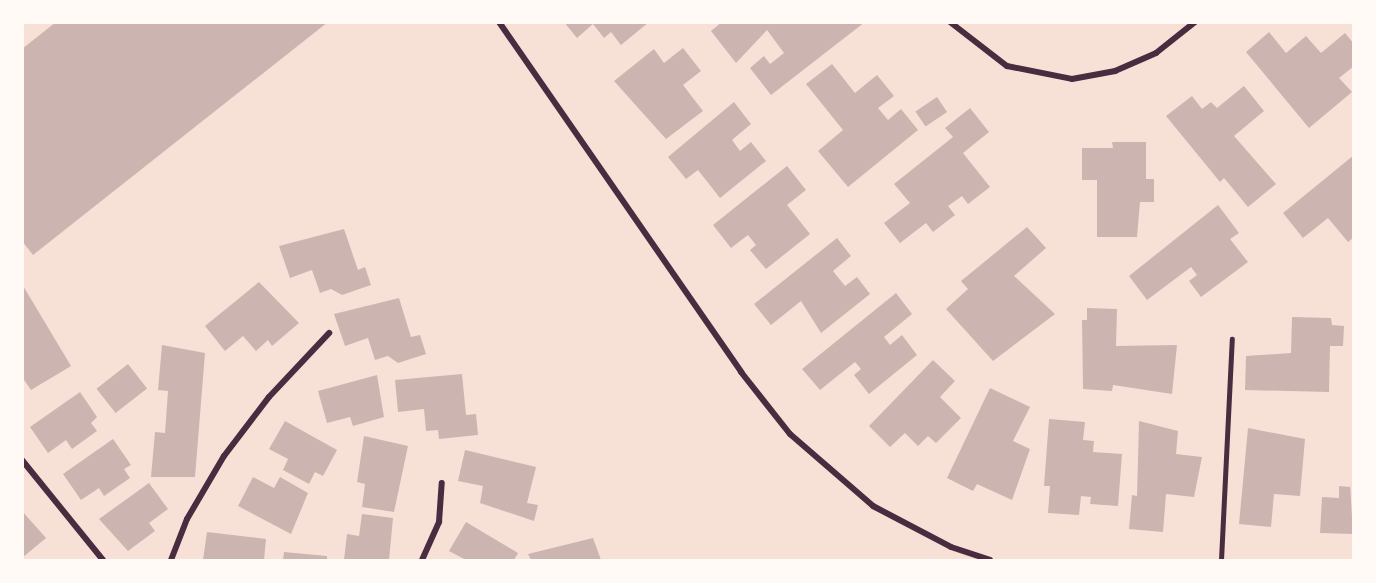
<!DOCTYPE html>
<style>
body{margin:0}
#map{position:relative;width:1376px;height:583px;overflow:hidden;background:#f7e1d7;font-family:"Asap Condensed",sans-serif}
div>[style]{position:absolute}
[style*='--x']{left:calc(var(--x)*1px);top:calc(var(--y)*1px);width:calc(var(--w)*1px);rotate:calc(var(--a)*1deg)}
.building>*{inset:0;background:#ccb4b1;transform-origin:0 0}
.service>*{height:4.5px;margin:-2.25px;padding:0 2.25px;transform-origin:2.25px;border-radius:2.25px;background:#4a2c40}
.minor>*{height:6px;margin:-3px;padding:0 3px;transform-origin:3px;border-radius:3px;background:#4a2c40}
span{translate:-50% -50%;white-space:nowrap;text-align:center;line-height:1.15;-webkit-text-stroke:5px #fffaf5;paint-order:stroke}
.frame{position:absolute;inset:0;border:24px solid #fffaf5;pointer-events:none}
</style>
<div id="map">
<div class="building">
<i style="clip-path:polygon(56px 22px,328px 22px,33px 255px,22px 241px,22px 49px)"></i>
<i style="clip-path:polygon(564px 22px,649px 22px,621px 45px,611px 32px,604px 38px,593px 24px,577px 38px)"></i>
<i style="clip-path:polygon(722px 22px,865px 22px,771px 95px,750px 68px,764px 56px,770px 64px,784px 53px,767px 30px,736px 63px,711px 31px)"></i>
<i style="clip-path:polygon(1269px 32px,1286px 53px,1306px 36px,1321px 53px,1345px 33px,1354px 44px,1354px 66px,1339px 78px,1352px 92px,1309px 128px,1246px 52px)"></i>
<i style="clip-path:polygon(683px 48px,701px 71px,683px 85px,703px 111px,666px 139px,614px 81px,654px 49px,664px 63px)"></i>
<i style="clip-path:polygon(832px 64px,855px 93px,877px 75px,894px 96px,878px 108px,888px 120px,901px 109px,918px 130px,848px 187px,818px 151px,843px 130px,806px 84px)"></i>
<i style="clip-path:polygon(1244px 86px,1264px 111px,1234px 136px,1276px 184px,1248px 207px,1224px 178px,1220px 182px,1166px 116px,1192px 96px,1202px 109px,1211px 102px,1217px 108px)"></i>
<i style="left:937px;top:97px;width:18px;height:26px;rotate:56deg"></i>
<i style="clip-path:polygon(734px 102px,751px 124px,732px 140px,740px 151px,751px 142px,766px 161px,720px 198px,698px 170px,686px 179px,668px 157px)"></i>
<i style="clip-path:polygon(970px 108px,989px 132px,963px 153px,990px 187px,968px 204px,962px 196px,948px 206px,955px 215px,933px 232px,926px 223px,900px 243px,884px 223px,910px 203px,894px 184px,953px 137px,945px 128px)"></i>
<i style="clip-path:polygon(1112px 142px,1146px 142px,1146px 179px,1154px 179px,1154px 202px,1140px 202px,1137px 237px,1097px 237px,1097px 180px,1082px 180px,1082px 148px,1113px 148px)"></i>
<i style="clip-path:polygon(1354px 155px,1354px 237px,1348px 242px,1328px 218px,1303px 238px,1283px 213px)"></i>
<i style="clip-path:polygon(787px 166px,806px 190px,787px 205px,810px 234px,766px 269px,750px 250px,756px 245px,748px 235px,731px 248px,713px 225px)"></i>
<i style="clip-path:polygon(1218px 205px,1239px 233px,1230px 239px,1248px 262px,1201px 297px,1189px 281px,1197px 275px,1191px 267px,1147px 300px,1129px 276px)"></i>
<i style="clip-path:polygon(1027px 227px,1046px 248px,1014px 276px,1055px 314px,993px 361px,946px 309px,968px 289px,961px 281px)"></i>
<i style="clip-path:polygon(344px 229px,358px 270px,365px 267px,371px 285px,342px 295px,331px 289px,320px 293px,312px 270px,290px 278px,279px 246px)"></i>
<i style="clip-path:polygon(837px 238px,851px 256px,833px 271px,845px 286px,857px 277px,870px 294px,821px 333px,801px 301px,771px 325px,754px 304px)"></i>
<i style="clip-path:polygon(259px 282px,299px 323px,272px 346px,268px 340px,256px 351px,243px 336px,225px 351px,205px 326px)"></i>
<i style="clip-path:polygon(22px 284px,71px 366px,31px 390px,22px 377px)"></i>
<i style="clip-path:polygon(896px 293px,912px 314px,884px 337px,890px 345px,902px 335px,917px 355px,869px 394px,854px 375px,861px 369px,855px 362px,820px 390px,802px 369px)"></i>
<i style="clip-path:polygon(399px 298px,411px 337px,420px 335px,426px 354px,398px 363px,388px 356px,375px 360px,368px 338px,345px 346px,334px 314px)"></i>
<i style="clip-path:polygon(1087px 308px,1117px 309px,1116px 346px,1177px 345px,1172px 394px,1113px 385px,1112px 391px,1083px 389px,1082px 320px,1087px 320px)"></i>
<i style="clip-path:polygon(1292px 317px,1331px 318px,1332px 325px,1344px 326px,1343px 346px,1330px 346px,1329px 392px,1245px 390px,1246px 356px,1291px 353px)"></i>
<i style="clip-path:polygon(162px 345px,205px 353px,195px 477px,151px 477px,155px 432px,165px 433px,168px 391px,158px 390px)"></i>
<i style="clip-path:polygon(933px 360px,955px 381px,940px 397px,961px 418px,936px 443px,928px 436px,918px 446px,905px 433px,890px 447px,869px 426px)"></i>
<i style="left:128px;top:364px;width:31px;height:40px;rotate:52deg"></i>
<i style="clip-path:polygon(462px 374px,466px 415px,476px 414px,478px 435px,439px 439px,438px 430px,426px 431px,424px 409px,398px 412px,395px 380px)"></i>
<i style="clip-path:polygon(377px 375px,384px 417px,353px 426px,350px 417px,327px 423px,318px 391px)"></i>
<i style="clip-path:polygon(990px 388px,1030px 407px,1013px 441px,1030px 449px,1012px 500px,977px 484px,973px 491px,947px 478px)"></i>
<i style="clip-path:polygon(80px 392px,97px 417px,91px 423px,97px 431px,72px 449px,66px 440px,48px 453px,30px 427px)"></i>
<i style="clip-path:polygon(1049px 419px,1085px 422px,1083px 440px,1094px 441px,1093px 452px,1122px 454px,1118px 506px,1090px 504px,1091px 497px,1081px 496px,1079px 515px,1048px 513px,1050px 486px,1044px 486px)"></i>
<i style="clip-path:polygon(285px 421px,337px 450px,323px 476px,315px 472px,309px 484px,283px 470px,288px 459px,269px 449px)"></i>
<i style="clip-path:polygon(1139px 421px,1178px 431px,1176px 454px,1202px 457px,1194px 497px,1166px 494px,1163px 532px,1129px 529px,1132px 495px,1137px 496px)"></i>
<i style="clip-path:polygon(1248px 428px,1305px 439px,1300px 496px,1274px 494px,1271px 527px,1239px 524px)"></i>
<i style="clip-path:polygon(364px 436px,408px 446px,394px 512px,362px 507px,365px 484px,357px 482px)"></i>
<i style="clip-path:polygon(113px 439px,131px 465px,124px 469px,130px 478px,104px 496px,99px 488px,81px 500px,63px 474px)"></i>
<i style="clip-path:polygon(465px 450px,536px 467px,527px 503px,538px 505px,534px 521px,480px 503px,483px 486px,458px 481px)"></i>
<i style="clip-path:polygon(253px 477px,274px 488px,280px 477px,308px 493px,291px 534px,238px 506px)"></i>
<i style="clip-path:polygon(1350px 482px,1353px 534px,1320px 533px,1322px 497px,1339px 498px,1339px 486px,1350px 487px)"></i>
<i style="clip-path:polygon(149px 483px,168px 509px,149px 523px,155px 531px,128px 551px,99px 519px)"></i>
<i style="clip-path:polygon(22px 511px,46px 538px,22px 558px)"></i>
<i style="clip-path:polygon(362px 514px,393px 518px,389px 560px,344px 560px,347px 534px,359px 536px)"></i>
<i style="clip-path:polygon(466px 522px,518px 553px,514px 560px,466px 560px,449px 551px)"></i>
<i style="clip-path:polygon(207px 532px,266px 539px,264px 560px,203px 560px)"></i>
<i style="clip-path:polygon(593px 538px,601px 560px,531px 560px,528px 554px)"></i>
<i style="clip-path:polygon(284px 552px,327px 556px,327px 560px,283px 560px)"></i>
</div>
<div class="service">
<i style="--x:1221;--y:560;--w:221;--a:-87.2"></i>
</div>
<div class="minor">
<i style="--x:499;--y:22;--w:426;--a:55.3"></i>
<i style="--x:741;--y:372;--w:79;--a:51.7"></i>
<i style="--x:790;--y:434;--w:110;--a:40.9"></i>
<i style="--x:873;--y:506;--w:88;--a:27.7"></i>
<i style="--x:951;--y:547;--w:41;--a:18.4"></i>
<i style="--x:950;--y:22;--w:72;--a:37.7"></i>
<i style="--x:1007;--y:66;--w:66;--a:11.3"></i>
<i style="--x:1072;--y:79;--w:44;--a:-10.5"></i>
<i style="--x:1115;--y:71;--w:45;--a:-23.7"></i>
<i style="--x:1156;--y:53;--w:50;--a:-38.5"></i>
<i style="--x:22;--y:460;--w:129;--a:51"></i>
<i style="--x:171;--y:560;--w:44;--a:-68.7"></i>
<i style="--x:187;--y:519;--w:73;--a:-59.6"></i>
<i style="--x:224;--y:456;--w:74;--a:-52.7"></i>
<i style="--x:269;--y:397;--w:88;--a:-46.8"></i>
<i style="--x:422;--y:560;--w:42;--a:-65.9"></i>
<i style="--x:439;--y:522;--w:39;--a:-86"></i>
</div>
<div class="frame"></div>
</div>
